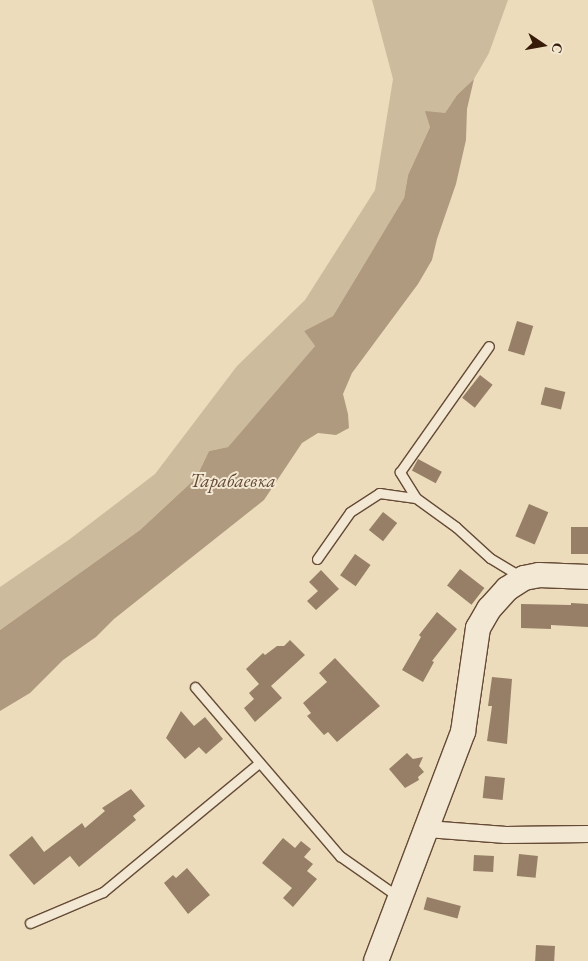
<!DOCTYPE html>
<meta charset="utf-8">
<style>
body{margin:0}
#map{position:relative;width:588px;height:961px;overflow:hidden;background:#ecdcbc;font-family:"EB Garamond",serif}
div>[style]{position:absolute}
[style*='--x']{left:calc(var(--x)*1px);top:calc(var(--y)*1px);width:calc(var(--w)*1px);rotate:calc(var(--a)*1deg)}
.green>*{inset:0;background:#cdbb9e}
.water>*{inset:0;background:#af9a7f}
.building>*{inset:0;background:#967f66;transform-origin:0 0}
.roads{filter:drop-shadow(1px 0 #654a36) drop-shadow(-1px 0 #654a36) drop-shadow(0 1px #654a36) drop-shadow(0 -1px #654a36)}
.lane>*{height:9px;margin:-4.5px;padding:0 4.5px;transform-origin:4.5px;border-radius:4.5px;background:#f3e8d3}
.street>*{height:16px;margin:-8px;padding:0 8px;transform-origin:8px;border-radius:8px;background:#f3e8d3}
.secondary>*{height:24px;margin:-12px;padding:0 12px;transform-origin:12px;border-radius:12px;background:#f3e8d3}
span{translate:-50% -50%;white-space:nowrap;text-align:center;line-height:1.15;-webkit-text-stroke:4px #f3e8d3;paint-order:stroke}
.water-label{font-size:19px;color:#624732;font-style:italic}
.north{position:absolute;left:518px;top:20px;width:50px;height:50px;-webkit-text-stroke:4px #f3e8d3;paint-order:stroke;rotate:102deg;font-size:14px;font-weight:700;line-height:20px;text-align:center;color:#381a09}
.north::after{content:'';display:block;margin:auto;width:18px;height:22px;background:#381a09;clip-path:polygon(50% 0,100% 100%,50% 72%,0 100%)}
</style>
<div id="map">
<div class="green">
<i style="clip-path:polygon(372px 0,508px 0,489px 53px,474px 79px,457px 95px,445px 113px,430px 127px,408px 175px,404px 198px,333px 316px,304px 331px,315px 346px,228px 447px,209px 451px,196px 478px,140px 530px,0 630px,0 587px,70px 539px,155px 474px,237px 366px,305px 300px,375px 190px,393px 79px)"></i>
</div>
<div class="water">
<i style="clip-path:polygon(474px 79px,467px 109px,466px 140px,456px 184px,437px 239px,432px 260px,418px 284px,352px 373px,343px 394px,348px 414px,349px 428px,336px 435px,318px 433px,302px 443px,264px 500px,114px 619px,96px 637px,63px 660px,30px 693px,0 711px,0 630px,140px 530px,196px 478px,209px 451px,228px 447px,315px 346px,304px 331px,333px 316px,404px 198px,408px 175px,430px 127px,425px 111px,445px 113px,457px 95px)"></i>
</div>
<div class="building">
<i style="left:517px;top:321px;width:17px;height:31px;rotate:17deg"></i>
<i style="left:480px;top:375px;width:16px;height:29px;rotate:38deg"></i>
<i style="left:545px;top:387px;width:21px;height:18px;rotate:14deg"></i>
<i style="left:418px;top:459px;width:27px;height:13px;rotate:28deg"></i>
<i style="left:529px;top:504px;width:21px;height:35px;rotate:23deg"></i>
<i style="left:383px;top:512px;width:18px;height:23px;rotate:38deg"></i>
<i style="left:571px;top:527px;width:17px;height:27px"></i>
<i style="left:355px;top:554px;width:19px;height:26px;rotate:35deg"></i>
<i style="left:460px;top:569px;width:31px;height:21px;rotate:38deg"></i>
<i style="clip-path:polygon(321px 570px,339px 589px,316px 610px,307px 601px,318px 591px,309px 582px)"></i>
<i style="clip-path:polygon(571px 603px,588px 604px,588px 627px,551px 625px,551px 629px,521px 628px,521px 604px,571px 605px)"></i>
<i style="clip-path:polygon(437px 612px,457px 629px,432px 661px,434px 662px,423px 682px,402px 670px,421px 637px,419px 635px)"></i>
<i style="clip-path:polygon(290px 640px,305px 655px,271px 686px,282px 698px,255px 722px,244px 708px,254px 699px,249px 693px,259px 684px,246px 669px,263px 653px,265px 655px,277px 646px,284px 646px)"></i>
<i style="clip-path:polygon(335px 658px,380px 706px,337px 742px,328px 732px,324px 735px,307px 716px,311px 713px,303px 703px,327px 682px,319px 673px)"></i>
<i style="clip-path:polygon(492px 677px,512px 679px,507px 744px,487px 741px,492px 706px,488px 706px)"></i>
<i style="clip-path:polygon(181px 711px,194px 726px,205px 717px,223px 739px,206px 754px,199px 747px,185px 759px,166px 738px)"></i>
<i style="clip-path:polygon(407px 753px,413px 759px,423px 757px,419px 766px,424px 772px,418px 777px,419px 780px,405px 788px,389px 769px)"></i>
<i style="left:485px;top:776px;width:20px;height:22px;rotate:6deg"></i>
<i style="clip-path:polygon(131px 789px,145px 806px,133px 816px,136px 820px,79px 867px,70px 856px,34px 885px,9px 855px,32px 836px,44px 852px,82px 823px,85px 828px,105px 811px,102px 808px)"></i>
<i style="clip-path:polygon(283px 838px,295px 848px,301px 841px,311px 849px,304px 857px,313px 864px,307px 871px,317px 879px,293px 907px,283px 898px,292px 888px,262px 863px)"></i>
<i style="left:519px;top:854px;width:19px;height:22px;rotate:6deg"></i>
<i style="left:474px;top:855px;width:20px;height:16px;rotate:3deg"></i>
<i style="clip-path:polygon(187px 868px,210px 895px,188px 914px,164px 883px,173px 875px,176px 878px)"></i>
<i style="left:427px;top:897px;width:35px;height:13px;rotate:15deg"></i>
<i style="left:536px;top:945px;width:19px;height:16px;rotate:3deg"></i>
</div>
<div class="roads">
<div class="lane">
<i style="--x:416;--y:498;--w:31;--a:-122"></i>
<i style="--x:400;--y:472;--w:154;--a:-54.8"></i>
<i style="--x:317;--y:559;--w:57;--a:-54.9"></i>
<i style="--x:350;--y:512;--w:35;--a:-33"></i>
<i style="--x:379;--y:493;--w:37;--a:8"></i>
<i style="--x:416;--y:498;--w:49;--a:35.9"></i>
<i style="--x:456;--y:527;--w:46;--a:42.4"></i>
<i style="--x:490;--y:558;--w:37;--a:31"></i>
<i style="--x:195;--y:687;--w:223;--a:49.4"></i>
<i style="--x:340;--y:856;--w:73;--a:35"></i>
<i style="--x:30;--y:923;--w:79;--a:-23"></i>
<i style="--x:103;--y:892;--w:202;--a:-39.6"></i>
</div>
<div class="street">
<i style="--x:427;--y:829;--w:79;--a:4.3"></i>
<i style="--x:506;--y:835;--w:82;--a:-0.7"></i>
</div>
<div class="secondary">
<i style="--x:376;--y:961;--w:245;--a:-69.2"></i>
<i style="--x:463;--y:732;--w:105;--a:-81.8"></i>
<i style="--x:478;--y:628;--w:22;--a:-60"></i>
<i style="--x:489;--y:609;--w:27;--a:-48"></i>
<i style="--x:507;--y:589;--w:20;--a:-33"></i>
<i style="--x:524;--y:578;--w:15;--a:-11"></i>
<i style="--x:539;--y:575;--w:49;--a:2.3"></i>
</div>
</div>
<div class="water-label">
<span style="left:233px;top:481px">Тарабаевка</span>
</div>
<div class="north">С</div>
</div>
